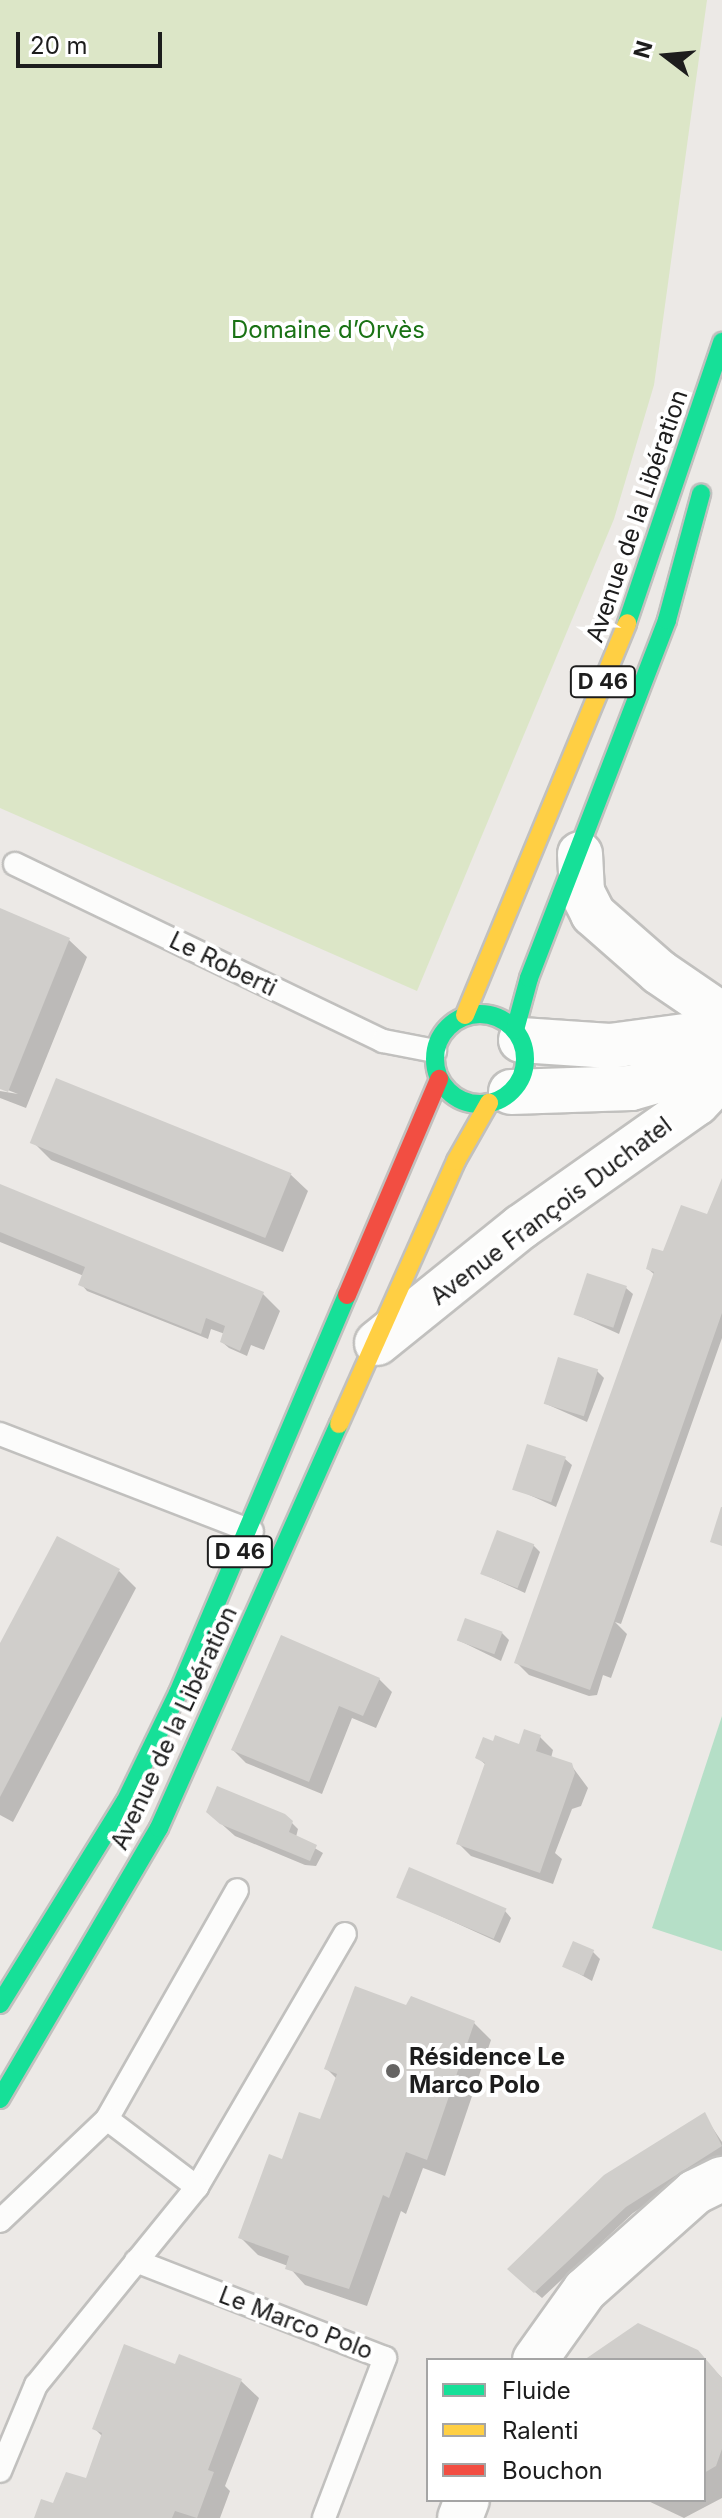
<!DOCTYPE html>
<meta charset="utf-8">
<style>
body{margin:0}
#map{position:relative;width:722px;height:2518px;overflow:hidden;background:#ece9e6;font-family:Inter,sans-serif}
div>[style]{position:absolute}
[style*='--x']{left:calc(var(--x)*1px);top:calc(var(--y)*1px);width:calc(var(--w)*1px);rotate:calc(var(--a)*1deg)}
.grass>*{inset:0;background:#dce6c7}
.pitch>*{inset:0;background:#b5dfc7}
.shadow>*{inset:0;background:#0003}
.building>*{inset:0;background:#d0cecb;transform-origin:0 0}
.roads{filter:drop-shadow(2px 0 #c1c0be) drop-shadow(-2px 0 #c1c0be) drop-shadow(0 2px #c1c0be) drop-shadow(0 -2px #c1c0be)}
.lane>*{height:22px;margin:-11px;padding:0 11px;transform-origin:11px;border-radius:11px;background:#fcfcfb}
.street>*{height:44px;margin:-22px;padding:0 22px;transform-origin:22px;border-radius:22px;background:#fcfcfb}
.fast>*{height:18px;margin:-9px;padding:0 9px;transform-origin:9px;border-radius:9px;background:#16e098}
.fast>.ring{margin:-9px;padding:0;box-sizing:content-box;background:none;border:18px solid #16e098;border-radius:50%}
.slow>*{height:18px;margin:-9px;padding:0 9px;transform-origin:9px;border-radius:9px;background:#ffcf43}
.jam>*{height:18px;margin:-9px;padding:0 9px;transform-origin:9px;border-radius:9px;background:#f24e42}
.dots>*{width:22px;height:22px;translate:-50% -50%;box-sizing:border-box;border:4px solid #fff;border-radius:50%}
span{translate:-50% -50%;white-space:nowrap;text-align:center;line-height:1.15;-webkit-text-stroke:8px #fff;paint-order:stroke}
.shield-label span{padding:2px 6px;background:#fff;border:2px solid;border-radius:6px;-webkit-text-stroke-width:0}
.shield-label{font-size:22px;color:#1d1d1d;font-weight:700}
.park-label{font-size:24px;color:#197214}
.street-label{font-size:24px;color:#1d1d1d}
.poi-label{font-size:24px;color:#1d1d1d;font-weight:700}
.left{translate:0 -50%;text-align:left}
.legend{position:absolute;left:426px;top:2358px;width:280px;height:144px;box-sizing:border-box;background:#fff;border:2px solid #a5a5a5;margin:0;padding:10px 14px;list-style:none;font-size:24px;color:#1d1d1d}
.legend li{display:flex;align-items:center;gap:16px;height:40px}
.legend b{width:40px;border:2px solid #a5a5a5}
.north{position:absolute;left:626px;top:16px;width:80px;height:80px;-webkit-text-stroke:6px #fff;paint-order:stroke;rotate:286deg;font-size:22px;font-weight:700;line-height:32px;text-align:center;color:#1d1d1d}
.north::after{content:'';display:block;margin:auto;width:28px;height:36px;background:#1d1d1d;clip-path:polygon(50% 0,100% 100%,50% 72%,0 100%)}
.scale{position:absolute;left:16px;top:32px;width:146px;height:36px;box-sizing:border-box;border:4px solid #1d1d1d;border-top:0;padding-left:10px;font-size:24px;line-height:28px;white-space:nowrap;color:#1d1d1d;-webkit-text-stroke:6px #fff;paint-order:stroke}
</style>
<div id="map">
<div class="grass">
<i style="clip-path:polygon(0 0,707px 0,654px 385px,614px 519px,417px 991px,0 808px)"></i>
</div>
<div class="pitch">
<i style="clip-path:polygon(722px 1716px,722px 1951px,652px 1928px)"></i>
</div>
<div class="shadow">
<i style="clip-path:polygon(0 916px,69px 940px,87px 957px,26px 1108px,0 1098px,0 1091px,18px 1094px,0 1087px)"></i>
<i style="clip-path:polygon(33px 1142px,290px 1174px,308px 1191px,283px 1252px,51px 1160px)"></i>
<i style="clip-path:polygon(722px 1184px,722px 1338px,621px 1624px,615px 1622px,627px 1634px,611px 1678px,603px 1675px,597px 1695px,589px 1696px,529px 1675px,516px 1662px,655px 1275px,648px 1269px,708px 1216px)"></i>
<i style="clip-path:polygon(0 1186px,263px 1294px,280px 1311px,264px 1350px,251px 1345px,247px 1356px,229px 1348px,222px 1342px,225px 1334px,211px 1329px,208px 1339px,87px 1291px,81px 1284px,84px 1276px,0 1242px)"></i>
<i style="clip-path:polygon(626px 1288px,633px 1294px,619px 1334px,575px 1314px)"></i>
<i style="clip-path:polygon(597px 1371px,604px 1378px,587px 1422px,544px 1403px)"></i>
<i style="clip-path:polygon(565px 1459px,572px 1465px,556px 1507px,514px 1488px)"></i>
<i style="clip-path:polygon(533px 1545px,540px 1552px,525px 1593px,483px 1574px)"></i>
<i style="clip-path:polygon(119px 1571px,136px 1588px,13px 1822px,0 1815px,0 1647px)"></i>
<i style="clip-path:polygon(502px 1633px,509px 1640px,501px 1661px,460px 1641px)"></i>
<i style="clip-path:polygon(379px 1679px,392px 1692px,376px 1728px,352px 1718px,322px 1794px,246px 1763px,233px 1750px)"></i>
<i style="clip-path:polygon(540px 1737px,553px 1750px,551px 1758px,571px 1765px,588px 1788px,581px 1806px,572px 1809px,555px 1853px,562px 1859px,553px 1884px,471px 1856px,458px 1843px,486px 1765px,478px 1758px)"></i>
<i style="clip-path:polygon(208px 1812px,292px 1823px,298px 1829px,296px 1837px,323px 1853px,316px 1866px,305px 1865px,235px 1836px)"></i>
<i style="clip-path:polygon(397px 1896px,505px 1911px,511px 1918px,500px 1943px)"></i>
<i style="clip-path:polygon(593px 1952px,600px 1959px,592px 1981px,565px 1966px)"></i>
<i style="clip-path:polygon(407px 2008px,474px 2023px,491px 2040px,445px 2176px,423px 2168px,406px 2214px,401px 2211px,367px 2306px,305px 2285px,288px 2266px,258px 2255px,240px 2237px,283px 2162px,321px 2121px,337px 2079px,326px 2068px)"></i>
<i style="clip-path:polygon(704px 2115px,722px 2142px,722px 2156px,633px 2213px,542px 2298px,516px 2276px)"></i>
<i style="clip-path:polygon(697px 2352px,722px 2378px,722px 2498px,684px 2518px,646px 2500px,704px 2500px,704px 2360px,588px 2360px)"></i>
<i style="clip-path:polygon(241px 2381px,259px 2398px,225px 2486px,230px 2491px,220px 2518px,36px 2518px,87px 2481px,103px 2437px,94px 2428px)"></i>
</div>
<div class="building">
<i style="clip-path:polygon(0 908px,70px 938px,8px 1092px,0 1089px)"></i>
<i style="left:56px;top:1078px;width:254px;height:70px;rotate:22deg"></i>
<i style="clip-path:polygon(722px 1178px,722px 1313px,590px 1690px,514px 1663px,654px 1272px,646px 1269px,652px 1248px,663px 1251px,681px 1205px,707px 1214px)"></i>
<i style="clip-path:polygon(0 1184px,264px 1292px,240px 1351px,220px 1342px,225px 1326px,206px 1318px,201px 1334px,78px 1285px,85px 1267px,0 1232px)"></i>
<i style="left:587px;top:1273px;width:42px;height:44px;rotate:18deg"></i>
<i style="left:558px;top:1357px;width:42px;height:49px;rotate:17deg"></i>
<i style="left:527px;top:1444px;width:41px;height:48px;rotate:18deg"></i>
<i style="clip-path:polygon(721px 1507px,722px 1507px,722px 1546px,710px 1542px)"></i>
<i style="left:497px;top:1530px;width:40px;height:47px;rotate:21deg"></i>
<i style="clip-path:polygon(57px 1536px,120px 1569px,0 1797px,0 1643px)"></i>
<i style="left:465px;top:1618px;width:40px;height:24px;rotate:20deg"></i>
<i style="clip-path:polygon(281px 1635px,380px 1678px,363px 1716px,339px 1706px,309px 1782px,231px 1750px)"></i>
<i style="clip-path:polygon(524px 1729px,541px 1735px,536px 1751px,572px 1763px,575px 1773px,540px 1873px,456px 1844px,485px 1763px,475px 1758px,483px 1737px,493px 1741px,495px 1735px,519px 1744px)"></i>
<i style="clip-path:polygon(217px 1786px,285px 1814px,293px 1821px,289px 1832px,317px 1845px,310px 1861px,220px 1824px,206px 1812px)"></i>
<i style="left:409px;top:1867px;width:106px;height:33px;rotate:23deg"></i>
<i style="left:573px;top:1941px;width:23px;height:28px;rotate:23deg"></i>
<i style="clip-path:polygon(355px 1986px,406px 2005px,411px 1996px,475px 2021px,427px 2160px,406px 2152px,389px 2198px,383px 2195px,349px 2289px,285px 2269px,289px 2256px,238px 2238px,269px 2154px,282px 2159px,299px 2112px,320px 2119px,337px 2074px,324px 2069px)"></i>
<i style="clip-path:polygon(705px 2112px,722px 2146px,626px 2207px,534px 2293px,507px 2269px,604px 2175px)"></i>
<i style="clip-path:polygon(638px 2323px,698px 2350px,722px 2378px,722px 2449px,716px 2466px,704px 2473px,704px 2360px,584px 2360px)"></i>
<i style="clip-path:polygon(124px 2344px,175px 2364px,179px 2354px,242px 2379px,208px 2470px,214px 2472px,197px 2518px,175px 2511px,172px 2518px,34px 2518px,41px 2499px,53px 2503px,66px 2472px,86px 2478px,102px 2433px,92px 2429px)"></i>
</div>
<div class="roads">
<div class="lane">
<i style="--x:15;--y:864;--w:408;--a:25.7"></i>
<i style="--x:383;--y:1041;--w:53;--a:10.9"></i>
<i style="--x:0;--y:1434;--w:270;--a:21.1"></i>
<i style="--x:107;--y:2119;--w:263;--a:-60.4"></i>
<i style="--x:197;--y:2187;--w:293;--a:-59.7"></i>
<i style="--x:0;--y:2221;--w:148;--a:-43.6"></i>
<i style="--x:107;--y:2119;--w:113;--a:37.1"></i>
<i style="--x:197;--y:2187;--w:255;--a:129.1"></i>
<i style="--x:36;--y:2385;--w:93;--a:112.7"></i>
<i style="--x:136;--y:2261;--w:267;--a:21.3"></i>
<i style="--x:385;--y:2358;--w:171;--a:110.9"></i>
</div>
<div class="street">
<i style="--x:580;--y:854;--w:38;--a:87"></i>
<i style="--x:582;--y:892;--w:25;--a:63"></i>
<i style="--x:593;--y:914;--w:88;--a:41.3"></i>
<i style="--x:659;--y:972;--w:76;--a:34.3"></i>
<i style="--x:521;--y:1040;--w:89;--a:3.9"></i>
<i style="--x:610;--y:1046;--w:113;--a:-7.6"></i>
<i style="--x:511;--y:1092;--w:120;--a:-1.9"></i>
<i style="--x:631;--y:1088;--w:95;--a:-15.9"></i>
<i style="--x:377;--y:1343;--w:185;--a:-38.9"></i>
<i style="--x:521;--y:1227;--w:215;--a:-35.2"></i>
<i style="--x:697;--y:1103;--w:37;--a:-47"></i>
<i style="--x:535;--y:2360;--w:86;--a:-54.5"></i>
<i style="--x:585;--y:2290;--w:147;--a:-41.7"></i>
<i style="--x:695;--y:2192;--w:30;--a:-26"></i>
<i style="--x:460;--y:2518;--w:19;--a:-69"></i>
</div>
<div class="fast">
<i style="--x:627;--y:623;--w:297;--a:-71.3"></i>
<i class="ring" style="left:435px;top:1014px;width:72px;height:72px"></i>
<i style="--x:515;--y:1030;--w:54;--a:-74.9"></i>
<i style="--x:529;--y:978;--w:384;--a:-68.9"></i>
<i style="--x:667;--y:620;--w:131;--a:-74.9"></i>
<i style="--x:0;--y:2004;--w:238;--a:-58.3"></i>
<i style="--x:125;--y:1802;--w:121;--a:-64.1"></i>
<i style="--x:178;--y:1693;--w:432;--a:-67"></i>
<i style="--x:0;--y:2099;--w:314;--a:-59.6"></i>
<i style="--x:159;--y:1828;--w:442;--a:-66"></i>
</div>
<div class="slow">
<i style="--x:465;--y:1015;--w:424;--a:-67.5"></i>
<i style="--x:339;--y:1424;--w:288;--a:-66"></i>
<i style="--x:456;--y:1161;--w:67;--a:-60.4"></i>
</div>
<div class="jam">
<i style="--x:347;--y:1295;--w:235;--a:-66.9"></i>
</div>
</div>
<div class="dots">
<i style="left:393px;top:2071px;background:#656463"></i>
</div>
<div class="shield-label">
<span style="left:603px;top:682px">D 46</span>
<span style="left:240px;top:1552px">D 46</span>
</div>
<div class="park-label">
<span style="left:328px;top:330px">Domaine d’Orvès</span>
</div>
<div class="street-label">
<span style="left:637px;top:516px;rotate:-71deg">Avenue de la Libération</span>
<span style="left:223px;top:964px;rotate:26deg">Le Roberti</span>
<span style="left:551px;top:1211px;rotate:-37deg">Avenue François Duchatel</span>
<span style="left:174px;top:1728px;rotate:-65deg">Avenue de la Libération</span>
<span style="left:296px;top:2323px;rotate:21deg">Le Marco Polo</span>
</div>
<div class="poi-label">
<span class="left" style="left:409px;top:2071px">Résidence Le<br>Marco Polo</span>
</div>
<ul class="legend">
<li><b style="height:10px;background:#16e098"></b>Fluide</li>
<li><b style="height:10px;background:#ffcf43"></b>Ralenti</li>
<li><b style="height:10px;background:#f24e42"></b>Bouchon</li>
</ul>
<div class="north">N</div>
<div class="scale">20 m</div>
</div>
